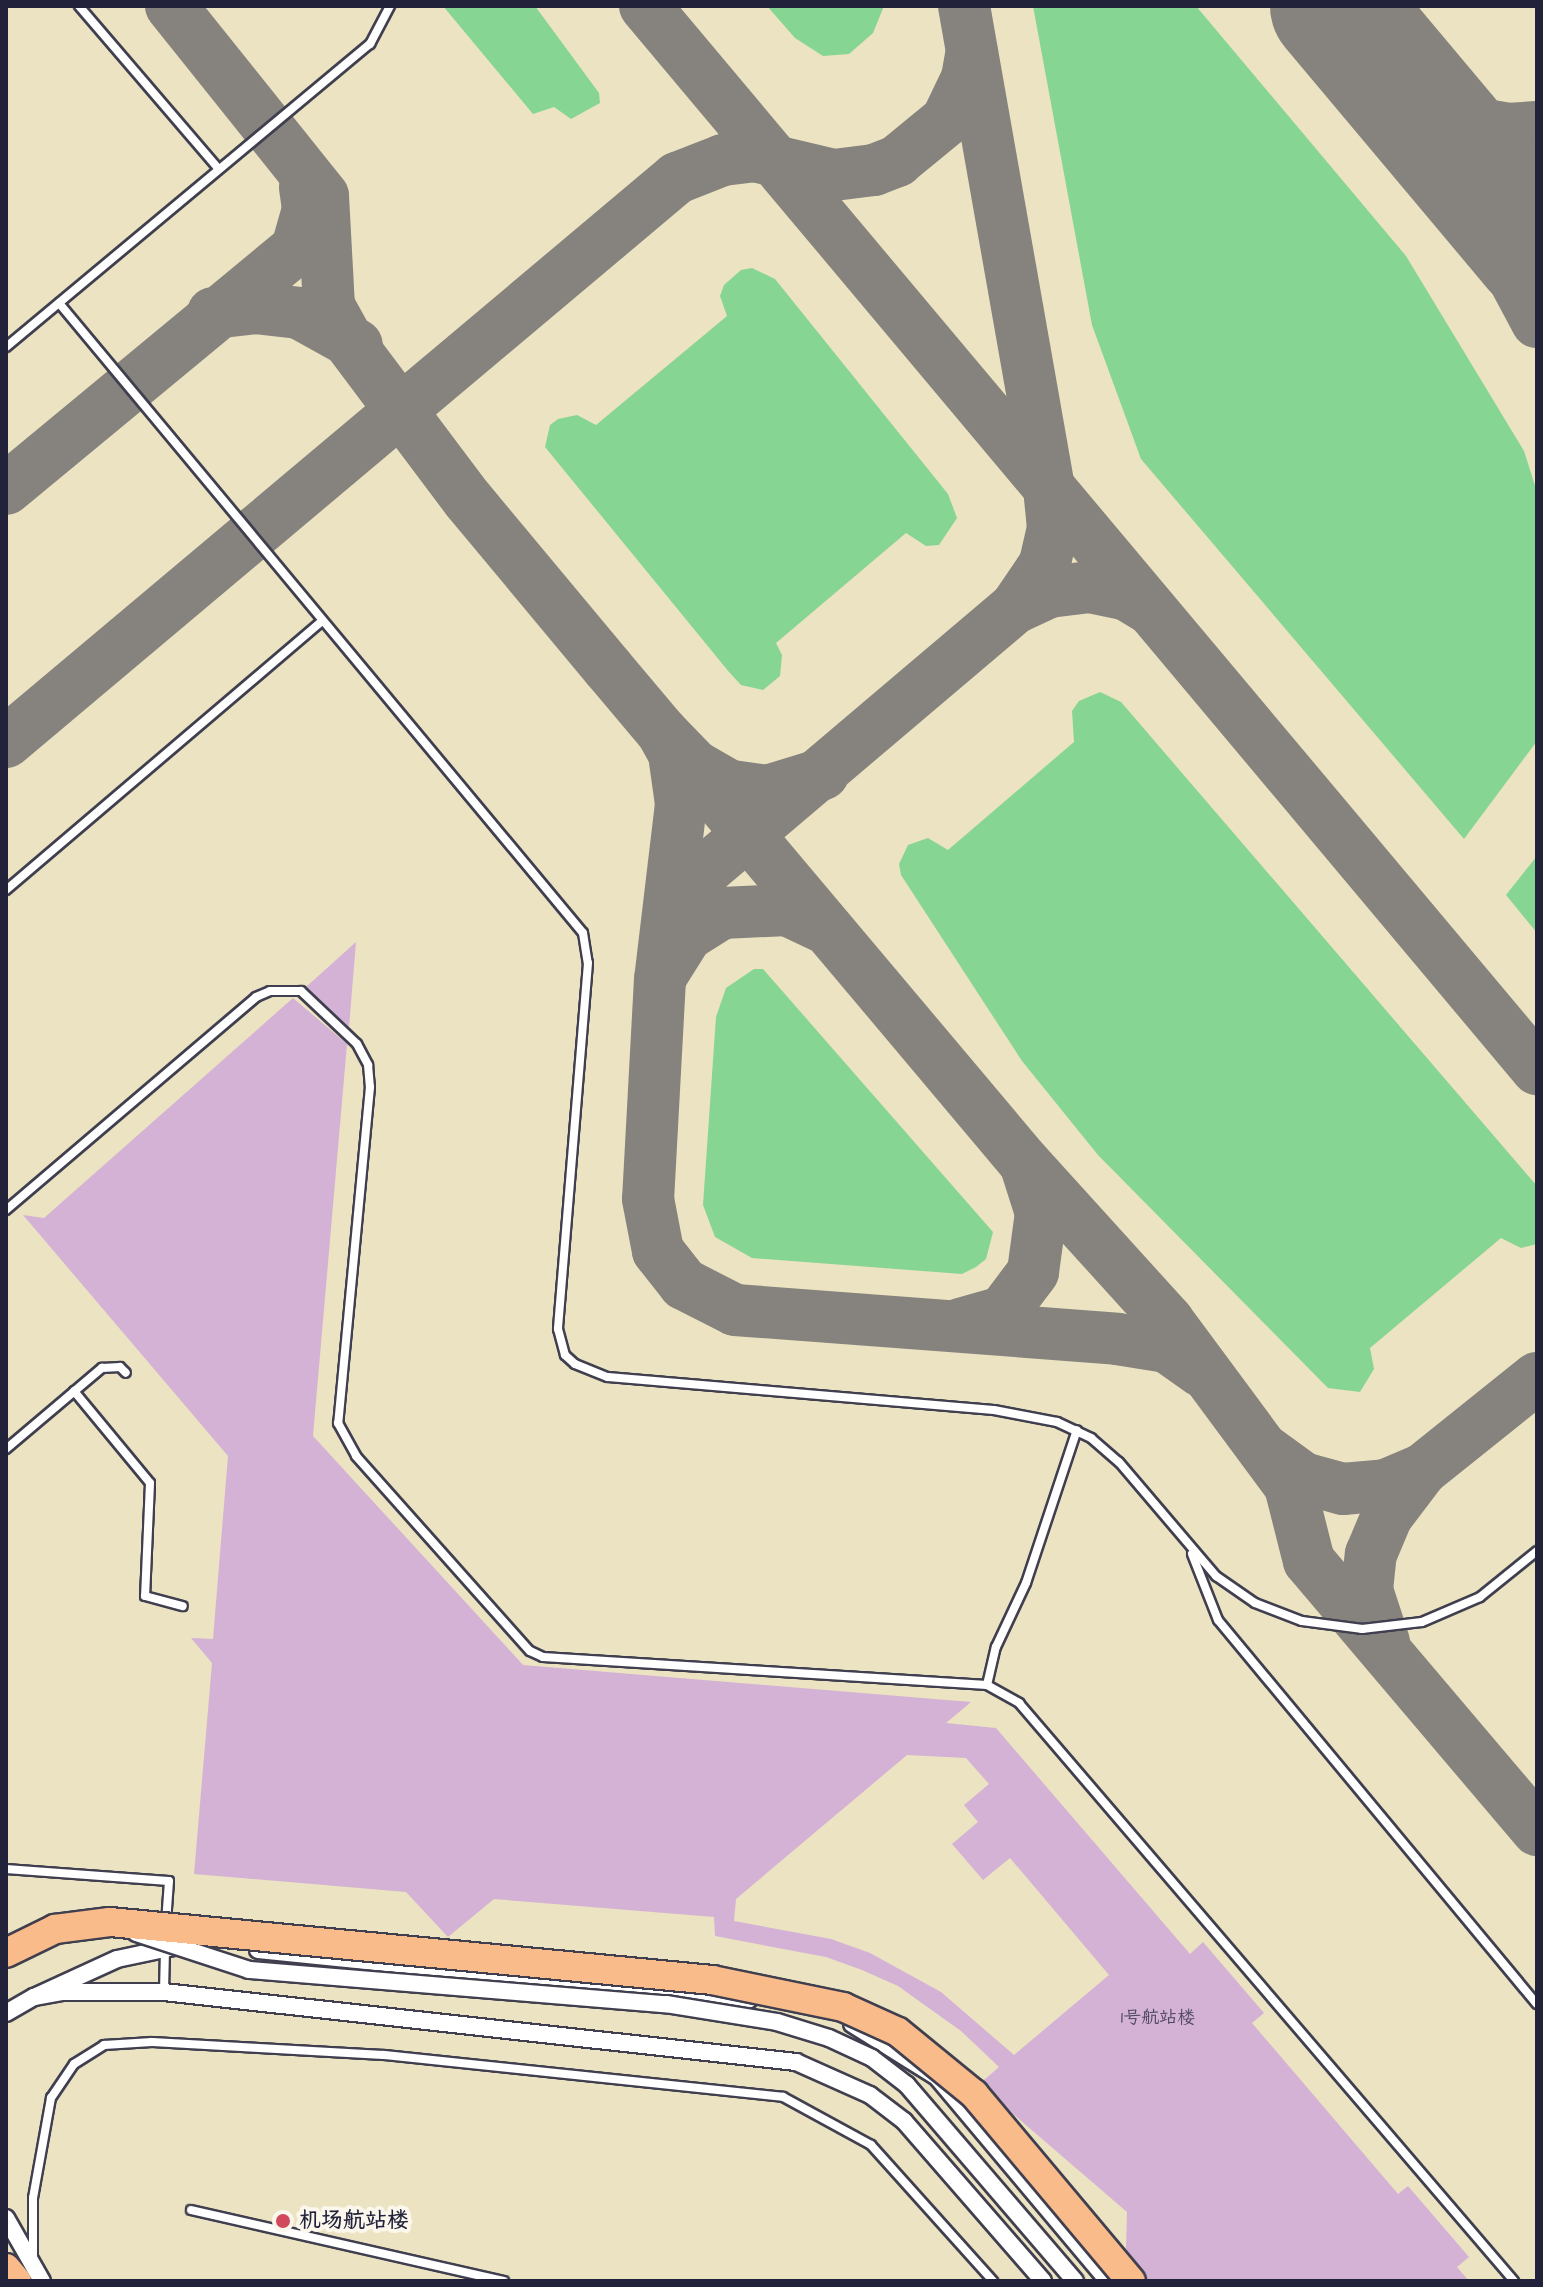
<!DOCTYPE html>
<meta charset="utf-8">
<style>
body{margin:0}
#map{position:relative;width:1543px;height:2287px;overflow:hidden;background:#ebe3c1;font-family:"Architects Daughter","LXGW WenKai TC",sans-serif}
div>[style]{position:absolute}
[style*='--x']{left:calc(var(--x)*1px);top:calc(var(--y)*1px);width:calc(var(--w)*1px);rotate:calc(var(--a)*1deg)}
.green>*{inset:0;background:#87d593}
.taxiway>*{height:52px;margin:-26px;padding:0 26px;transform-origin:26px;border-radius:26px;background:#86827e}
.runway>*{height:128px;margin:-64px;padding:0 64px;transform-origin:64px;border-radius:64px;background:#86827e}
.building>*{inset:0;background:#d4b2d5}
.roads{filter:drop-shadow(2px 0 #403f4f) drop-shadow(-2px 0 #403f4f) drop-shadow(0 2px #403f4f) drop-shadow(0 -2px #403f4f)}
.lane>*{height:8px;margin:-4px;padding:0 4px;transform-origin:4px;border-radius:4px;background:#fff}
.street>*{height:16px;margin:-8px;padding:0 8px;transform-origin:8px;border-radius:8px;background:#fff}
.highway>*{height:28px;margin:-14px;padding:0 14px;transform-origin:14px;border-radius:14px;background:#fabb8b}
.bridges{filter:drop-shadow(2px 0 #403f4f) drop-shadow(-2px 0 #403f4f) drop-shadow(0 2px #403f4f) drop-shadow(0 -2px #403f4f)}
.street-bridge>*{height:16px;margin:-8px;padding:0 8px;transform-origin:8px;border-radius:8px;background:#fff}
.highway-bridge>*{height:28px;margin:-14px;padding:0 14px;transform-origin:14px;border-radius:14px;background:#fabb8b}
.dots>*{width:22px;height:22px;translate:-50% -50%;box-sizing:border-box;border:4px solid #fbf7ec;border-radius:50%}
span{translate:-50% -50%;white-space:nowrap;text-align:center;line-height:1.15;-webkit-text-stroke:8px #fbf7ec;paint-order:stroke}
.number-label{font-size:18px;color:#4e4662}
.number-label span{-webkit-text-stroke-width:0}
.poi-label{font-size:22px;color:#22223b;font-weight:700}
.left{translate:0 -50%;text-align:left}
.frame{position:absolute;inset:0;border:8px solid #22223b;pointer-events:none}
</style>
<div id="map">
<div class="green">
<i style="clip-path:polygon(443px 6px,535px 6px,599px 93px,600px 103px,571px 119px,554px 107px,533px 114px)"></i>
<i style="clip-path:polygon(767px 6px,884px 6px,873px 33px,849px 54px,823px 56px,795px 38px)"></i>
<i style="clip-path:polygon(1033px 6px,1196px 6px,1406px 256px,1524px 451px,1537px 492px,1537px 741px,1464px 839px,1141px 459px,1092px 325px)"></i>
<i style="clip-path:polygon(752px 268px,775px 279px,948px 494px,957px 518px,939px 545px,926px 546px,906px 533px,776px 643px,782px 655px,780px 676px,763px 690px,741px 685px,729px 672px,545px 447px,550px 425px,558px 419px,577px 415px,596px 425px,727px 316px,720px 296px,724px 285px,741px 270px)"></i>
<i style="clip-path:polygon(1100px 692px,1121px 702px,1537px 1186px,1537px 1244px,1521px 1248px,1501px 1238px,1370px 1348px,1374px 1369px,1360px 1392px,1328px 1388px,1098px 1155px,1022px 1061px,901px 875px,899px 864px,908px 845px,928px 838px,948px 850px,1074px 742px,1072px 711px,1079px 701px)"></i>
<i style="clip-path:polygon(1537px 856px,1537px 933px,1506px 895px)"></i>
<i style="clip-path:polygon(754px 969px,763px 969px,993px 1232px,986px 1259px,976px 1267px,962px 1274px,752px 1258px,715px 1237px,703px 1205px,716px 1017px,726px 988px)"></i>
</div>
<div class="taxiway">
<i style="--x:171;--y:6;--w:243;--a:51.3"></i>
<i style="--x:323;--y:196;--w:110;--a:86.9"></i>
<i style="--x:329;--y:306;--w:38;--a:61"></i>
<i style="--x:347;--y:339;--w:201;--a:53.1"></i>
<i style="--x:468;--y:500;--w:219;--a:50.2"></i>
<i style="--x:608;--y:668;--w:646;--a:49.9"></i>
<i style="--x:1024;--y:1162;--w:215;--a:47.8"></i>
<i style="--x:1168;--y:1321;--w:205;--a:53.5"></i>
<i style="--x:1290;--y:1486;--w:77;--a:75.8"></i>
<i style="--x:1309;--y:1561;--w:353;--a:49.7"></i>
<i style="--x:645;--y:6;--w:1388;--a:50"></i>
<i style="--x:964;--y:6;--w:489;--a:80"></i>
<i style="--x:1049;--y:488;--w:40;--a:84.3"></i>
<i style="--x:1053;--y:528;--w:37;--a:103"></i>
<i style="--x:1045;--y:564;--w:53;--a:124.3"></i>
<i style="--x:1371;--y:50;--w:236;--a:57.5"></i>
<i style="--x:1498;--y:249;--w:83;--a:61.9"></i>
<i style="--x:1400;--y:76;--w:49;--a:40.9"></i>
<i style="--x:1437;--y:108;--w:41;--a:21.5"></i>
<i style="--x:1475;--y:123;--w:34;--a:10"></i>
<i style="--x:1508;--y:129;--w:29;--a:-4"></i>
<i style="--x:1527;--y:284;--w:60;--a:-99.6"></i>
<i style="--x:1517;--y:225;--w:61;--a:-71"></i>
<i style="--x:213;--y:313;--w:43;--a:-6.6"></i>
<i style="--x:256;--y:308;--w:43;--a:6.6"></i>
<i style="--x:299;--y:313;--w:66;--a:28.9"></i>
<i style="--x:6;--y:489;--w:378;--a:-39.6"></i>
<i style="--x:297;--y:248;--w:41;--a:-74.2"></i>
<i style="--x:308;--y:209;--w:22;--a:-98"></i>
<i style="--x:6;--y:742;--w:877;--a:-40.05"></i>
<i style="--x:677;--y:178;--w:49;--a:-21.4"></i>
<i style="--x:723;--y:160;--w:31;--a:-7"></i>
<i style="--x:754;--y:156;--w:82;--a:13.4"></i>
<i style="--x:834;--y:175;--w:40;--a:-7.1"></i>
<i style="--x:874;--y:170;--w:25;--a:-21"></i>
<i style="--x:897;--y:161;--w:65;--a:-39.4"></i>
<i style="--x:947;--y:120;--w:47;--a:-64.5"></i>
<i style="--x:967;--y:78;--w:27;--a:-80"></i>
<i style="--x:823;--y:774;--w:59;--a:163.1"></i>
<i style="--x:767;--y:791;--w:37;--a:-172"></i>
<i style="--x:730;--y:786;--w:40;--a:-150.3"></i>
<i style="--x:695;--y:766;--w:47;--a:-134.1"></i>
<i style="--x:662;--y:732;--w:25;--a:61"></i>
<i style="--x:674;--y:754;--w:50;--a:82"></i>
<i style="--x:681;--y:804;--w:176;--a:96.8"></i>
<i style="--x:660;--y:979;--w:220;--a:93.1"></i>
<i style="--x:648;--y:1199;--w:53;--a:79.1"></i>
<i style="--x:658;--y:1251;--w:42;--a:51.8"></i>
<i style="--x:684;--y:1284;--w:57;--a:27"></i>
<i style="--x:735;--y:1310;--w:383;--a:4.3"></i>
<i style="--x:1117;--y:1339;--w:51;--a:9.1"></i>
<i style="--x:1167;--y:1347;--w:42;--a:35.2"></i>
<i style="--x:670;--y:921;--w:30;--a:-69"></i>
<i style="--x:681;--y:893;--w:37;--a:-43"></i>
<i style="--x:708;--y:868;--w:402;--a:-40.3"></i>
<i style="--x:1015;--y:608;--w:38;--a:-25"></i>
<i style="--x:1049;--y:592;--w:41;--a:-7"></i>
<i style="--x:1090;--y:587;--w:38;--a:12"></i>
<i style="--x:1127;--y:595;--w:27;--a:31"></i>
<i style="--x:663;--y:973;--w:45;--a:-57.7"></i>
<i style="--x:687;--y:935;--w:41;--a:-32.2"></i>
<i style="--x:722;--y:913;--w:65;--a:-2.6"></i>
<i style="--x:787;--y:910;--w:44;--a:25.4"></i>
<i style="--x:960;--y:1324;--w:45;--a:-15.6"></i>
<i style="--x:1003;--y:1312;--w:50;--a:-53.1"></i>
<i style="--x:1033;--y:1272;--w:60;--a:-82.3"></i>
<i style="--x:1041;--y:1213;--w:49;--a:-107.7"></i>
<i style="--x:1266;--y:1451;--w:46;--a:36.1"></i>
<i style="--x:1303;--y:1478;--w:41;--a:15.4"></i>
<i style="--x:1343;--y:1489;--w:43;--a:-5.3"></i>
<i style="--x:1386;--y:1485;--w:39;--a:-23"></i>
<i style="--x:1384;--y:1642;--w:55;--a:-108.1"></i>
<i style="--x:1367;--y:1590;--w:36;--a:-84"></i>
<i style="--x:1371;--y:1554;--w:41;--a:-67.2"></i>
<i style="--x:1387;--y:1516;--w:58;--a:-52.7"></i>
<i style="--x:1422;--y:1470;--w:147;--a:-38.7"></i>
</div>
<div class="runway">
<i style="--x:1334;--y:6;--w:316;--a:50"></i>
</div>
<div class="building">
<i style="clip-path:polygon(356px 942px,349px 1027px,306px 987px)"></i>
<i style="clip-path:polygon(evenodd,293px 998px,347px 1044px,313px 1436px,503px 1643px,523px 1665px,971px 1702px,946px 1723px,996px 1728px,1190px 1954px,1203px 1942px,1264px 2013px,1252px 2023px,1398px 2194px,1408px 2186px,1469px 2257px,1457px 2267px,1469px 2281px,1148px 2281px,1126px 2249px,1127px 2212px,1012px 2113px,984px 2080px,999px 2067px,961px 2031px,898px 1986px,862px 1970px,826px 1957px,715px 1936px,714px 1917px,494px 1899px,448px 1937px,406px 1892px,194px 1874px,212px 1663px,191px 1638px,213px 1639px,228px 1456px,23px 1215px,44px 1218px,293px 998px,907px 1755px,966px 1758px,989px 1784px,964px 1805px,978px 1822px,952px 1844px,983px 1880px,1010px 1858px,1109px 1975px,1014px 2055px,941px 1992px,870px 1953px,831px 1939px,734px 1921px,736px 1899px,907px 1755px)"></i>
</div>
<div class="roads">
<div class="lane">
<i style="--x:79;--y:6;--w:213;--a:49.4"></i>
<i style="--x:59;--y:303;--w:819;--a:50.25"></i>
<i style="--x:583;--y:933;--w:30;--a:81"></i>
<i style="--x:588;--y:963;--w:367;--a:94.7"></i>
<i style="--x:558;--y:1329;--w:27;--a:75"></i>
<i style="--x:565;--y:1355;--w:13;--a:42"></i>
<i style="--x:575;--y:1364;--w:35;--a:22"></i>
<i style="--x:608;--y:1377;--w:387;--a:4.9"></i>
<i style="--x:994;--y:1410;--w:64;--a:10.8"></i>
<i style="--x:1057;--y:1422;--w:38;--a:25"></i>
<i style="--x:1091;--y:1438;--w:37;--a:41"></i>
<i style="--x:1119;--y:1462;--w:150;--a:49.6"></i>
<i style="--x:1216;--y:1576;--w:47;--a:34.7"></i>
<i style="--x:1255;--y:1603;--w:50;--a:21"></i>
<i style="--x:1302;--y:1621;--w:61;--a:7.6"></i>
<i style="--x:1362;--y:1629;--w:60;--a:-6.7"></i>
<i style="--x:1422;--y:1622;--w:63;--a:-23.3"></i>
<i style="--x:1480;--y:1597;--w:73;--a:-38.9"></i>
<i style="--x:6;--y:347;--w:474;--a:-39.8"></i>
<i style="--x:370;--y:44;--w:43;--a:-62.2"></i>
<i style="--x:6;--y:890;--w:415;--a:-40.4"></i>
<i style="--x:6;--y:1210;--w:328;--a:-40.4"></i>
<i style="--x:256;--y:997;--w:15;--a:-23"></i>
<i style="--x:270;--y:991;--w:31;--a:0"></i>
<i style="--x:301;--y:991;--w:77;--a:43.4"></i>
<i style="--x:357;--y:1044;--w:24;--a:62"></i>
<i style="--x:368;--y:1065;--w:22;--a:85"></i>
<i style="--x:370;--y:1087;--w:338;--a:95.4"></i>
<i style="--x:338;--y:1423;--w:38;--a:61"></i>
<i style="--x:356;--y:1456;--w:261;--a:48.3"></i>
<i style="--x:530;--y:1651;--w:14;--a:25"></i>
<i style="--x:543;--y:1657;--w:445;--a:3.6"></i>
<i style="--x:987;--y:1685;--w:37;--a:29"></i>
<i style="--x:1019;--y:1703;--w:761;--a:49.42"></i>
<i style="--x:74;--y:1391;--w:119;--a:50.4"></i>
<i style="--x:150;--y:1483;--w:113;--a:92.5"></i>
<i style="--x:145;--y:1596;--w:39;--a:15"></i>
<i style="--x:6;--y:1449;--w:126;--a:-40.2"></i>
<i style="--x:102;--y:1368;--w:18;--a:-3"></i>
<i style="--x:120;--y:1367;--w:8;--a:45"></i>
<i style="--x:1192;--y:1554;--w:71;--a:68.5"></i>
<i style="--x:1218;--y:1620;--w:499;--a:50.3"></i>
<i style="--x:987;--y:1685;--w:39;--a:-77"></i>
<i style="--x:996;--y:1647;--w:71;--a:-64.9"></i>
<i style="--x:1026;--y:1583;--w:161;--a:-71.6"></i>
<i style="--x:6;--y:1869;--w:163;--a:4.2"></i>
<i style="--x:169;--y:1881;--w:42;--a:94.1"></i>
<i style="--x:164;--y:1991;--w:42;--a:-88.6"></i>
<i style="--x:191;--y:2210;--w:321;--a:12.8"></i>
<i style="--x:33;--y:2257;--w:59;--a:-90"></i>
<i style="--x:33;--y:2198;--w:102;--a:-79.8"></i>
<i style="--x:51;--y:2098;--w:41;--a:-55.9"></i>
<i style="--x:74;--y:2064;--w:36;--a:-32"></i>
<i style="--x:104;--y:2045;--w:48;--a:-3.6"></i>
<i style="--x:152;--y:2042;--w:232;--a:3.2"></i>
<i style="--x:384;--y:2055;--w:401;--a:6"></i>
<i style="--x:783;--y:2097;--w:100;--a:28.6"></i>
<i style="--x:871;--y:2145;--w:183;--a:48.1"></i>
</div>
<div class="street">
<i style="--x:258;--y:1950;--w:493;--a:5.8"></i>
<i style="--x:34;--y:1997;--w:91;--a:-24.6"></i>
<i style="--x:117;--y:1959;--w:67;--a:-12"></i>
<i style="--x:6;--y:2013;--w:32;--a:-30"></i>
<i style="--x:34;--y:1997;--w:28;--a:-10"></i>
<i style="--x:62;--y:1992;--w:102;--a:0"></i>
<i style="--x:164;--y:1992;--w:636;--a:6.32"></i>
<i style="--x:796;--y:2062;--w:81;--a:24"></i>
<i style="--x:870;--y:2095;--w:43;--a:37.4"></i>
<i style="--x:904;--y:2121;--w:212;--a:49"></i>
<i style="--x:852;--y:2024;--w:100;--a:31.9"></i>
<i style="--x:937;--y:2077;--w:266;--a:50"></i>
<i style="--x:6;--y:2218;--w:73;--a:60.3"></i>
</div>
<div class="highway">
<i style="--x:6;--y:2268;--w:17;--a:50"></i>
</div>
</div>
<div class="bridges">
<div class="street-bridge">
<i style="--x:136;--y:1933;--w:119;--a:18.1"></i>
<i style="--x:249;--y:1970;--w:418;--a:4.7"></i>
<i style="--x:666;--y:2004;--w:112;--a:9.2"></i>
<i style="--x:777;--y:2022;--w:54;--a:17.1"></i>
<i style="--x:829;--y:2038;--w:47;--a:24.9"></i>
<i style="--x:872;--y:2058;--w:44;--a:37.6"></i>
<i style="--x:907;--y:2085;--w:258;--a:49.4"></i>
</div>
<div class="highway-bridge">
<i style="--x:6;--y:1953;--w:55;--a:-26.1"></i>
<i style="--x:55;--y:1929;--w:55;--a:-7.3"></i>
<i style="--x:110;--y:1922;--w:605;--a:5.5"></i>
<i style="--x:712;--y:1980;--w:134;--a:11.6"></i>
<i style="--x:843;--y:2007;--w:60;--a:24.4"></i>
<i style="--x:898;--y:2032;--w:98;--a:39.2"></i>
<i style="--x:974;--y:2094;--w:244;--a:50"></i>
</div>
</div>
<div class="dots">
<i style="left:283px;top:2221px;background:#d1495b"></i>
</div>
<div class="number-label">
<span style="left:1158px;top:2018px">1号航站楼</span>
</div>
<div class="poi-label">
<span class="left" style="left:299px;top:2221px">机场航站楼</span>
</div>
<div class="frame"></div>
</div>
